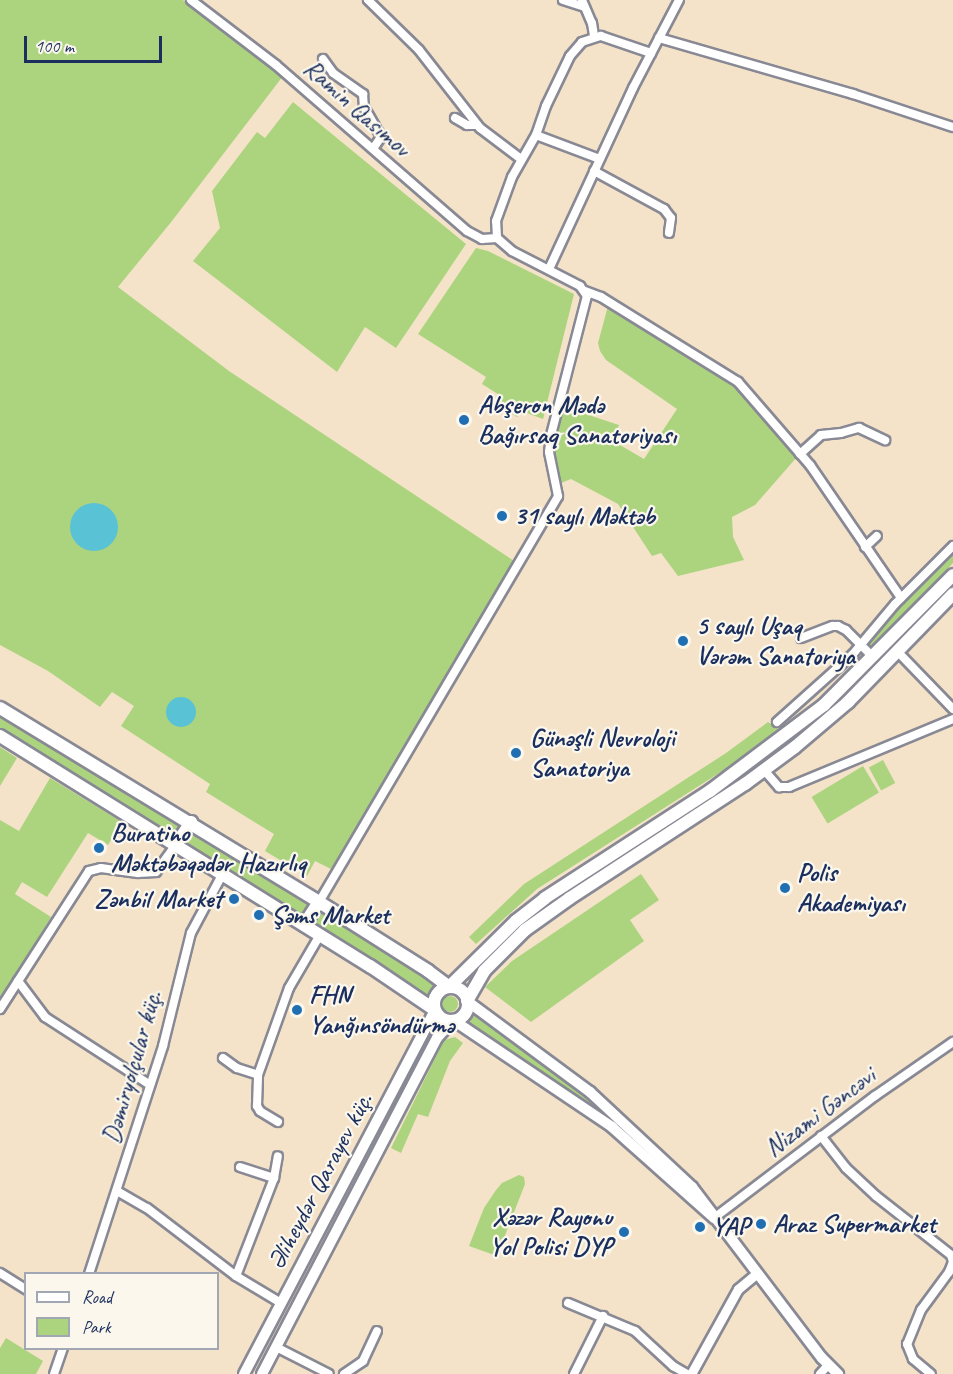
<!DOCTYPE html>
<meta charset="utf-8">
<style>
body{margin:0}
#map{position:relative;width:953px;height:1374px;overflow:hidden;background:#f4e3c9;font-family:Caveat,sans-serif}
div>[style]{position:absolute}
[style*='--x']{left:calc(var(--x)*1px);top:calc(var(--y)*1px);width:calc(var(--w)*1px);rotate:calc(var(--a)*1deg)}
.green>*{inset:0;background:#acd47f;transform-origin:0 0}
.round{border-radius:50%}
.water>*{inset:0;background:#59c3d5}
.roads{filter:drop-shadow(2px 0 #888994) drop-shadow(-2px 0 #888994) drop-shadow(0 2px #888994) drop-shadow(0 -2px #888994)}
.minor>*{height:8px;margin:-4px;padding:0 4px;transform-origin:4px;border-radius:4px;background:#fff}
.tertiary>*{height:9px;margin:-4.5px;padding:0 4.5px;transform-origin:4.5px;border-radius:4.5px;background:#fff}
.secondary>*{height:10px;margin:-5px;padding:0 5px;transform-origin:5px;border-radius:5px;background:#fff}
.primary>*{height:12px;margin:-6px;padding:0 6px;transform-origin:6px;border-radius:6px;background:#fff}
.primary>.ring{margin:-6px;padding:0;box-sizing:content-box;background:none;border:12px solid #fff;border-radius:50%}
.dots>*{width:16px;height:16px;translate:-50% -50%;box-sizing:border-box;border:3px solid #fbf7ec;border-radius:50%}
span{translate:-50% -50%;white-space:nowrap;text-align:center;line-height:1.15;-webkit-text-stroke:4.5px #fbf7ec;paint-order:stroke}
.street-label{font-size:26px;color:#1b2f5e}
.poi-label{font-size:26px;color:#1b2f5e;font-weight:700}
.left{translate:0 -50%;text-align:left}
.right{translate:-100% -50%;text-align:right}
.legend{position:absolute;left:24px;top:1272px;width:195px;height:78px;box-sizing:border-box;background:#fbf7ec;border:2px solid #a1a7b3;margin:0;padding:8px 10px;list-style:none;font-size:18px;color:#1b2f5e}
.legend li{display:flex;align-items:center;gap:12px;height:30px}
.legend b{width:30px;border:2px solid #a1a7b3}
.scale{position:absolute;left:24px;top:36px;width:138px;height:27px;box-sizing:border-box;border:3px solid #1b2f5e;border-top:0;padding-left:8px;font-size:18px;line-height:21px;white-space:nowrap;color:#1b2f5e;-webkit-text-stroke:4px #fbf7ec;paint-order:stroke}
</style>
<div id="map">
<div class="green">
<i style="clip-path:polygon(0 0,183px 0,283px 76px,172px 221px,118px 287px,229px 371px,514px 561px,333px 870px,315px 861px,307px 876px,265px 851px,274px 834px,206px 792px,210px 784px,121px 726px,134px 706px,112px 692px,100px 707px,48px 671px,0 645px)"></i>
<i style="clip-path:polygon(293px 102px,466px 244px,396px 348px,365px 327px,337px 372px,193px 261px,220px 228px,212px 191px,257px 132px,265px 138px)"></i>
<i style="clip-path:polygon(476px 248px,488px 251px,574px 294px,543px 419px,521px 411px,517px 417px,496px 404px,501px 396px,482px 384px,486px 377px,418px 334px)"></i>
<i style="clip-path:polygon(608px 306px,732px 381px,797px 457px,755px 505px,732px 517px,733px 537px,744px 560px,678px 576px,661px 553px,652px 556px,618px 504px,571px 479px,561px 483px,553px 452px,554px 437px,564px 407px,619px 425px,613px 441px,644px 459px,677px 409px,606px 360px,600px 351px,598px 343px)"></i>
<i style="clip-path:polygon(953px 551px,953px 563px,872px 647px,867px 642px)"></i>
<i style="clip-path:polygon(0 714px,179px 824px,178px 832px,171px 836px,0 730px)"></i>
<i style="clip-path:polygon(768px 722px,778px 729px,738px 761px,537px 889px,476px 944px,469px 937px,524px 884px,726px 753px)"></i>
<i style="clip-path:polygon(0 747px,17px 758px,0 786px)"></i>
<i style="left:883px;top:760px;width:26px;height:16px;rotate:62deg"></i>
<i style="left:863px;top:766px;width:31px;height:60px;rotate:59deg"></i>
<i style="clip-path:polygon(50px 778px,122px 822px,108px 845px,88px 833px,47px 897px,22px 882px,15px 894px,51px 917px,0 1000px,0 820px,19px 831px)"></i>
<i style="clip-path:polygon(195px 834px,310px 903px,302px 917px,188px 846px,189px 839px)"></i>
<i style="clip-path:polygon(641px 874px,659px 900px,630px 920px,644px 941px,531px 1022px,485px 987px,512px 961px)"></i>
<i style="clip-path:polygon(323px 910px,436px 983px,434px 991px,428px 996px,314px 925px)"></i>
<i class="round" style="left:442px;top:996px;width:16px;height:16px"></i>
<i style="clip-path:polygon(476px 1013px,604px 1109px,604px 1112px,602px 1113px,470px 1024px,471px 1016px)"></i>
<i style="clip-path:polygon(455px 1037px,463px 1043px,450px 1061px,428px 1117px,418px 1114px,401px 1153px,391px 1148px,444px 1040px)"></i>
<i style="clip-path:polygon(519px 1175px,524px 1177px,525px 1184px,497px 1256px,469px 1246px,484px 1208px,496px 1190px,502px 1183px)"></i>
<i style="clip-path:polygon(6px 1338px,43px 1361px,36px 1374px,0 1374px,0 1348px)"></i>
</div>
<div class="water">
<i class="round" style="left:70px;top:503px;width:48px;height:48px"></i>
<i class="round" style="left:166px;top:697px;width:30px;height:30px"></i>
</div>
<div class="roads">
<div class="minor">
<i style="--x:191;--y:0;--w:107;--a:37.4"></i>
<i style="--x:276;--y:65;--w:253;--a:41"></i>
<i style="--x:467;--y:231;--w:17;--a:28"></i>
<i style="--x:482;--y:239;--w:15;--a:-4"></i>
<i style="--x:368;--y:0;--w:71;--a:44.4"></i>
<i style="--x:419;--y:50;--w:99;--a:52"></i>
<i style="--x:480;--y:128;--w:51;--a:37.1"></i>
<i style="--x:563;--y:0;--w:22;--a:18"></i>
<i style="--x:582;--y:0;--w:25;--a:67"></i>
<i style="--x:592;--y:23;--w:13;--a:81"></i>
<i style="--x:659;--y:38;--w:202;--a:16.1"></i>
<i style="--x:853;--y:94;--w:105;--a:18.3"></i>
<i style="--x:323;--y:59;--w:17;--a:54"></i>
<i style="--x:333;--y:73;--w:37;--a:35"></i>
<i style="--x:363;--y:94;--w:13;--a:86"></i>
<i style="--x:364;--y:107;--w:34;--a:60"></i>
<i style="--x:381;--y:137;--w:14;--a:124"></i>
<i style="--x:455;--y:118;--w:14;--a:30"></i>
<i style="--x:467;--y:125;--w:10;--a:0"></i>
<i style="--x:536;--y:135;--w:68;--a:20.6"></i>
<i style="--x:594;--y:171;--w:80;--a:28.5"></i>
<i style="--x:664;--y:209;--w:11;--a:52"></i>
<i style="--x:671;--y:218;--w:15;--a:98"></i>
<i style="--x:549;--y:269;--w:200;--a:-65.1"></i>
<i style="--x:633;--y:88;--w:99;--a:-62.4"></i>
<i style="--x:585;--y:291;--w:17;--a:21"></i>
<i style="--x:601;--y:297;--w:161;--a:31.8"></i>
<i style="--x:738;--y:382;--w:110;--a:49.1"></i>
<i style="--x:810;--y:465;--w:161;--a:55.6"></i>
<i style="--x:800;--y:454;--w:28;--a:-42"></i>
<i style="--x:821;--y:435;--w:20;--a:-6"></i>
<i style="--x:841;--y:433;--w:19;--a:-16"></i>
<i style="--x:859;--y:428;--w:29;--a:25"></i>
<i style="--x:865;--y:547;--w:16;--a:-43"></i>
<i style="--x:801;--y:638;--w:34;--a:-21"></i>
<i style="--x:833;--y:626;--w:5;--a:0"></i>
<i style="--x:838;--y:626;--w:9;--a:27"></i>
<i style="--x:846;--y:630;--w:38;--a:45"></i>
<i style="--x:897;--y:651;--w:81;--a:46"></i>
<i style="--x:777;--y:722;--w:102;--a:-41.8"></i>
<i style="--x:853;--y:654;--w:65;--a:-50"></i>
<i style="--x:895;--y:604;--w:82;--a:-45"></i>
<i style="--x:764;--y:770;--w:23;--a:49"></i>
<i style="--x:779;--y:787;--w:10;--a:0"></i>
<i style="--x:789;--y:787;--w:178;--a:-22.5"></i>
<i style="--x:319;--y:902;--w:471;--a:-59.5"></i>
<i style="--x:558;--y:496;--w:45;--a:-101.6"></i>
<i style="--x:549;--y:452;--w:17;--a:-83"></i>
<i style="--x:551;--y:435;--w:144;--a:-75.5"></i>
<i style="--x:587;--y:296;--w:12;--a:-125"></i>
<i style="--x:580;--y:286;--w:76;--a:-152.8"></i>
<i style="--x:512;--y:251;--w:20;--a:-139"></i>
<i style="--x:497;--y:238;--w:17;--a:-93"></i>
<i style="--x:496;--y:221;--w:47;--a:-70"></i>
<i style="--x:512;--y:177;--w:48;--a:-60.3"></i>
<i style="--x:536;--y:135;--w:31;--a:-71"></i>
<i style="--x:546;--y:106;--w:55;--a:-64.4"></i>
<i style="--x:570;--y:56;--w:18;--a:-49"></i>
<i style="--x:582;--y:42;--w:20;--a:-18"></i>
<i style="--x:601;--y:36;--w:53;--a:18.8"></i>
<i style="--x:18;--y:981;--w:45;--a:53.1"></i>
<i style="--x:45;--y:1017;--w:125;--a:32.9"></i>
<i style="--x:0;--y:1009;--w:164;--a:-57.2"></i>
<i style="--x:89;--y:871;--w:12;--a:-14"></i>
<i style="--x:101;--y:868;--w:37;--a:8"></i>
<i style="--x:138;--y:873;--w:18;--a:-3"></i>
<i style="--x:156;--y:872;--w:32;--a:-54"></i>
<i style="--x:223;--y:1058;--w:17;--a:36"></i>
<i style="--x:237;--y:1068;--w:22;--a:18"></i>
<i style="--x:278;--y:1122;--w:21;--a:-149"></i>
<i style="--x:260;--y:1111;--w:6;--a:-121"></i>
<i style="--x:257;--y:1106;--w:31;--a:-88"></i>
<i style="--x:258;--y:1075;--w:92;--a:-70.4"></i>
<i style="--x:289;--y:988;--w:61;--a:-59.7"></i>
<i style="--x:821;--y:1136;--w:41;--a:52"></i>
<i style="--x:846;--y:1168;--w:41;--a:43"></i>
<i style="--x:876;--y:1196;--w:95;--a:38.2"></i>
<i style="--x:951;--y:1255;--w:7;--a:74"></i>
<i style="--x:953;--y:1262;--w:11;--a:112"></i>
<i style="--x:949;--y:1272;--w:47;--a:126.4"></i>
<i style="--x:921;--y:1310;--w:37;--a:112"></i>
<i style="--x:907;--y:1344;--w:16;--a:68"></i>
<i style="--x:913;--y:1359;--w:23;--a:40"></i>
<i style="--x:240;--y:1167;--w:36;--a:18"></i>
<i style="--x:117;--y:1191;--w:34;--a:30"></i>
<i style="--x:147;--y:1208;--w:112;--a:37.4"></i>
<i style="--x:236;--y:1276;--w:52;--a:31"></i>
<i style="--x:714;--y:1218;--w:202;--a:-37.2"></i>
<i style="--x:875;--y:1096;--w:95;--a:-34.7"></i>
<i style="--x:0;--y:1273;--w:31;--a:32"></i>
<i style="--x:89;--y:1274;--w:240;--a:-72"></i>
<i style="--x:163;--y:1046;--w:116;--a:-76.1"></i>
<i style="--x:191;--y:933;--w:66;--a:-61.9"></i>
<i style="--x:236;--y:1276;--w:105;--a:-68.8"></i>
<i style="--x:274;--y:1178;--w:22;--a:-80"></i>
<i style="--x:568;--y:1303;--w:73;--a:22.7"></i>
<i style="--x:635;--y:1331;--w:52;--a:42.6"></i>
<i style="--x:673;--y:1366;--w:16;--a:30"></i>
<i style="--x:276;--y:1347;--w:59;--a:27"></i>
<i style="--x:54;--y:1374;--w:28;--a:-71"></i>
<i style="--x:344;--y:1374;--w:23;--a:-34"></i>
<i style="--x:363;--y:1361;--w:33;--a:-65"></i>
<i style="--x:574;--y:1374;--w:65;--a:-63.4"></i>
<i style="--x:820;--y:1374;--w:12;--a:-48"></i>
</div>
<div class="tertiary">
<i style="--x:691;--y:1374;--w:97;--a:-61.1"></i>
<i style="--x:738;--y:1289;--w:25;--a:-40"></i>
</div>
<div class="secondary">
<i style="--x:467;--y:1001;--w:153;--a:36.5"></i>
<i style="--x:590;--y:1092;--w:139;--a:43"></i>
<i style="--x:692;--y:1187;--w:215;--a:52.8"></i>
<i style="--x:822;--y:1358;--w:23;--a:45"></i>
<i style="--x:244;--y:1374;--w:411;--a:-62.3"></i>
<i style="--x:262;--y:1374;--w:379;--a:-62.5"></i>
<i style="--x:437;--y:1038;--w:24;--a:-48"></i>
<i style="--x:453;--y:1020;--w:192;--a:33.9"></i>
<i style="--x:612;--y:1127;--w:137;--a:41.7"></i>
</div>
<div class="primary">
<i style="--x:0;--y:708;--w:373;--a:31.3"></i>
<i style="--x:319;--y:902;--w:129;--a:32.3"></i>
<i style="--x:428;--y:971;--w:26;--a:37"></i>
<i style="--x:449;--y:987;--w:94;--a:-44.6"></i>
<i style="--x:516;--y:921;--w:37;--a:-38"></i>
<i style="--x:545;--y:898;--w:197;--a:-33"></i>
<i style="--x:710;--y:791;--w:143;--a:-37"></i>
<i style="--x:824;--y:705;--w:183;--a:-45.2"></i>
<i style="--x:0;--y:736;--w:436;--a:31.9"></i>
<i style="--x:370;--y:966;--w:78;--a:34.1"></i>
<i style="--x:175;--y:846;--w:29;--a:-56"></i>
<i style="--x:304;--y:925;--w:27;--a:-57"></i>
<i class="ring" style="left:434px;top:987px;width:22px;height:22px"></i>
<i style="--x:467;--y:1001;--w:34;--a:-60"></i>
<i style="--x:484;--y:971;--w:58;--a:-45"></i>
<i style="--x:525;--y:930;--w:55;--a:-35.4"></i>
<i style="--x:570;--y:898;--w:209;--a:-33.1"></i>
<i style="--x:745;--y:784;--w:62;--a:-36.5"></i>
<i style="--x:795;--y:747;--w:70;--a:-40.3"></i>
<i style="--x:848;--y:702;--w:151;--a:-45.8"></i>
</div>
</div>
<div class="dots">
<i style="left:464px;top:420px;background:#1f6fb2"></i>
<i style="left:502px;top:516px;background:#1f6fb2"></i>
<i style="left:683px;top:641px;background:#1f6fb2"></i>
<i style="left:516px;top:753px;background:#1f6fb2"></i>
<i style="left:99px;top:848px;background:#1f6fb2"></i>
<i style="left:785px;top:888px;background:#1f6fb2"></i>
<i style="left:234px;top:899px;background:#1f6fb2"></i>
<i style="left:259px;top:915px;background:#1f6fb2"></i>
<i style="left:297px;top:1010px;background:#1f6fb2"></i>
<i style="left:761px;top:1224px;background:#1f6fb2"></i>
<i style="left:700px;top:1227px;background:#1f6fb2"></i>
<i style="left:624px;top:1232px;background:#1f6fb2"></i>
</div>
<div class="street-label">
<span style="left:357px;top:108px;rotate:41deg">Ramin Qasımov</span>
<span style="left:132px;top:1067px;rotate:-74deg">Dəmiryolçular küç.</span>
<span style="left:820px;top:1112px;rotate:-37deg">Nizami Gəncəvi</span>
<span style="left:320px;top:1181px;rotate:-62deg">Əliheydər Qarayev küç.</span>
</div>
<div class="poi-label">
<span class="left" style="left:478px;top:420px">Abşeron Mədə<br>Bağırsaq Sanatoriyası</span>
<span class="left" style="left:514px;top:516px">31 saylı Məktəb</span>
<span class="left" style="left:696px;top:641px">5 saylı Uşaq<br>Vərəm Sanatoriya</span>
<span class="left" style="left:530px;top:753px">Günəşli Nevroloji<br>Sanatoriya</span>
<span class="left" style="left:111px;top:848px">Buratino<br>Məktəbəqədər Hazırlıq</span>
<span class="left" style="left:797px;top:888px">Polis<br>Akademiyası</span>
<span class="right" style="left:222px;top:899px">Zənbil Market</span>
<span class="left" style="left:271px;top:915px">Şəms Market</span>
<span class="left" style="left:309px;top:1010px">FHN<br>Yanğınsöndürmə</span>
<span class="right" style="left:612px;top:1232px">Xəzər Rayonu<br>Yol Polisi DYP</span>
<span class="left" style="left:773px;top:1224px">Araz Supermarket</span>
<span class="left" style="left:712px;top:1227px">YAP</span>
</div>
<ul class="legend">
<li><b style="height:8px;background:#fff"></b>Road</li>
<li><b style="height:16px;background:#acd47f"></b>Park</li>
</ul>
<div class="scale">100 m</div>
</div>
